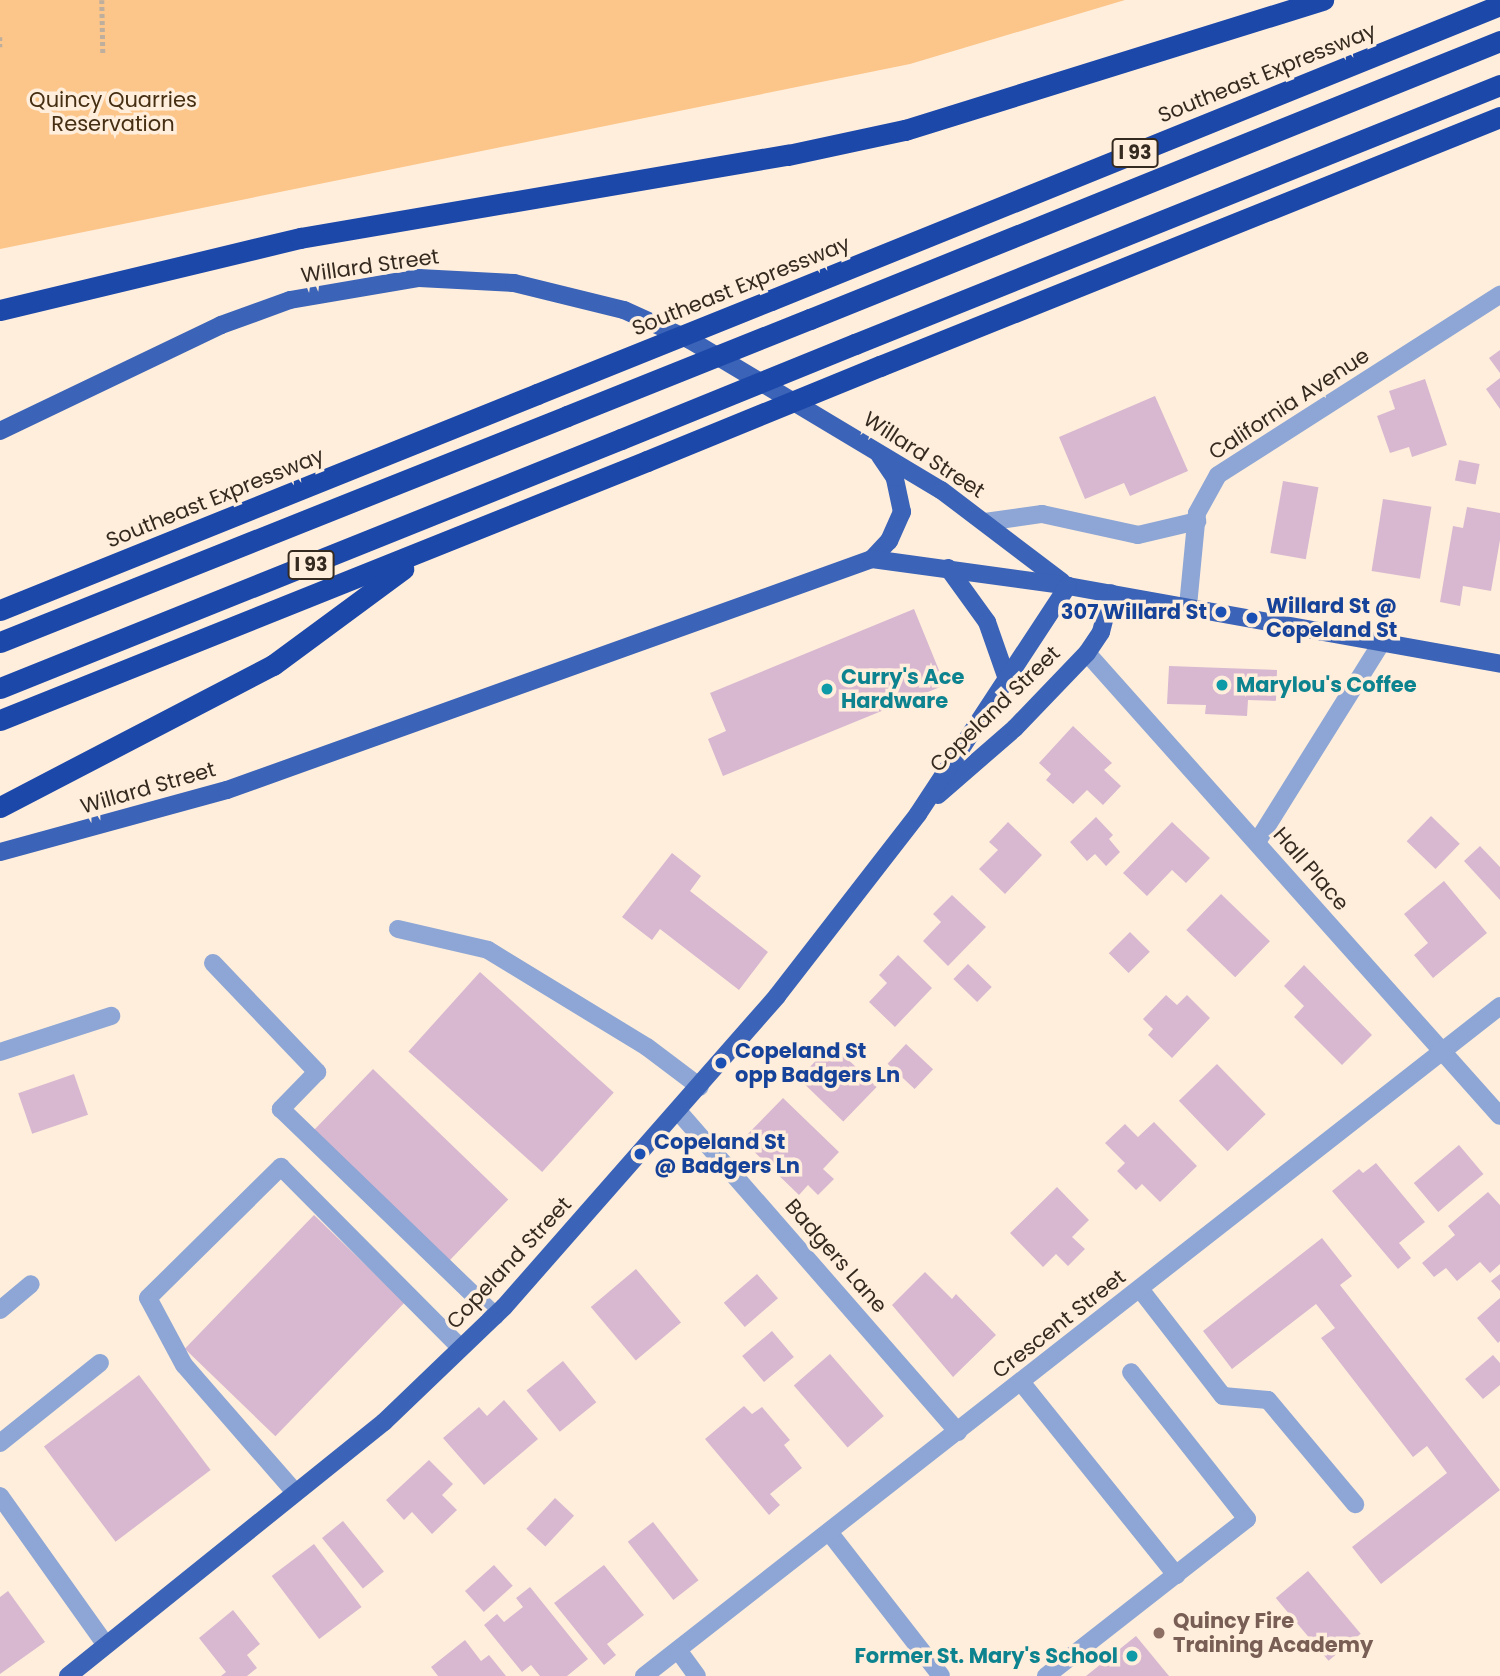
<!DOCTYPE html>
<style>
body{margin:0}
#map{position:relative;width:1500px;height:1676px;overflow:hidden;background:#ffeedc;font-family:Poppins,sans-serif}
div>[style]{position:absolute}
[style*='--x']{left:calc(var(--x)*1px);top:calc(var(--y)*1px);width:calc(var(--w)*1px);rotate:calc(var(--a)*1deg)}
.green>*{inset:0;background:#fcc589}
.building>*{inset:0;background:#d8b8d0;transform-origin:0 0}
.path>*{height:4.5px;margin-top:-2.25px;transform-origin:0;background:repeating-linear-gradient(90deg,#bdae9e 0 3.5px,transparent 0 7px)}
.minor>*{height:18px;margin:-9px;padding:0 9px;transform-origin:9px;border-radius:9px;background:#8da6d5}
.major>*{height:18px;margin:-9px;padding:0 9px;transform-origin:9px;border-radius:9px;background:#3b63b7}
.highway>*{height:21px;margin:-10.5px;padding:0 10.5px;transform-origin:10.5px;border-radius:10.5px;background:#1c48aa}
.highway-bridge>*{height:21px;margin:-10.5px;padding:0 10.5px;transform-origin:10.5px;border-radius:10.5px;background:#1c48aa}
.dots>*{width:19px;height:19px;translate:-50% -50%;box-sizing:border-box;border:4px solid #ffeedc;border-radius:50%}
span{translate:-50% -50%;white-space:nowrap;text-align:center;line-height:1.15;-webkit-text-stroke:7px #ffeedc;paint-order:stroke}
.shield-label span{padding:2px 5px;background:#ffeedc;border:2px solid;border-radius:5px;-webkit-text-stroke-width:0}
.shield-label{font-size:19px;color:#352a1f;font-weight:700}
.street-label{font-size:21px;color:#352a1f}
.park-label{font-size:21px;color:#452e12}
.transit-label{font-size:21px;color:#164399;font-weight:700}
.left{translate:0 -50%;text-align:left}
.right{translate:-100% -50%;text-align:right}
.culture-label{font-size:21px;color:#0d838f;font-weight:700}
.education-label{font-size:21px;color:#785e54;font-weight:700}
</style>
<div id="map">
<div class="green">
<i style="clip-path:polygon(0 0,1125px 0,910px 64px,0 249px)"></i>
</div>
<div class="building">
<i style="clip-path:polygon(1500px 350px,1500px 373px,1489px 358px)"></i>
<i style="clip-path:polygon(1500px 378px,1500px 409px,1486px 389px)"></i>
<i style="clip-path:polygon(1425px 379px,1447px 445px,1412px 457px,1409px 447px,1390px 453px,1377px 416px,1395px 409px,1389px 391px)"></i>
<i style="clip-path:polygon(1155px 396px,1188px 471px,1130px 496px,1124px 483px,1085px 499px,1059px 437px)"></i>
<i style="left:1459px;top:460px;width:21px;height:21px;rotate:11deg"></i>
<i style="left:1283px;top:481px;width:36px;height:73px;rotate:10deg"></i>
<i style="left:1383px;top:499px;width:49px;height:73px;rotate:9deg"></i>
<i style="clip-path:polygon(1467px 507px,1500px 513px,1500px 540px,1491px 591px,1463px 586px,1460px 606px,1440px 602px,1453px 526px,1463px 528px)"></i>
<i style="clip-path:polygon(914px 609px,945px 685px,723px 776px,708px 739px,726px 731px,710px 693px)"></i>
<i style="clip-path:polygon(1169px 666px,1277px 670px,1276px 701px,1248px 700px,1247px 716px,1205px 714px,1206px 705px,1167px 704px)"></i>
<i style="clip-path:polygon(1073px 726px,1112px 763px,1104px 770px,1121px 786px,1103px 805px,1087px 790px,1073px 804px,1046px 780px,1051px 774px,1039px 763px)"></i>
<i style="left:1431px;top:816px;width:40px;height:35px;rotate:44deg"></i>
<i style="clip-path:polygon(1096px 817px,1113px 835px,1109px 839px,1120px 852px,1106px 866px,1095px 854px,1087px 861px,1070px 842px)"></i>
<i style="clip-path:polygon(1008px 822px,1042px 855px,1005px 894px,979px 869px,998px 850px,989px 842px)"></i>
<i style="clip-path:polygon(1172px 822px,1210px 858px,1186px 883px,1172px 870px,1147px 896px,1123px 873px)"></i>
<i style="clip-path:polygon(1480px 846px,1500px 867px,1500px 900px,1464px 861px)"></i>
<i style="clip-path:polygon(672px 853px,701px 876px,690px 891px,768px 952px,739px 990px,660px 929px,652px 940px,622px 917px)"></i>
<i style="clip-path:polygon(1444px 881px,1487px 933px,1433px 978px,1414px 955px,1428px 943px,1404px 914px)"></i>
<i style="left:1221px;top:894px;width:68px;height:50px;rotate:44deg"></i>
<i style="clip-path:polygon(952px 895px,986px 927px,948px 966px,923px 941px,941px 922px,933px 914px)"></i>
<i style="left:1130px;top:932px;width:28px;height:30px;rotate:45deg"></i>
<i style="clip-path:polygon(898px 955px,932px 988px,895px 1027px,869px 1002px,887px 983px,879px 975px)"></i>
<i style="left:968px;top:964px;width:33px;height:21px;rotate:44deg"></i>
<i style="clip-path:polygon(1304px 965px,1372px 1035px,1342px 1065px,1294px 1017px,1304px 1006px,1284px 986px)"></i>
<i style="left:480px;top:972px;width:180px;height:107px;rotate:42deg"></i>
<i style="clip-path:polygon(1166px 995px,1177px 1005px,1187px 995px,1210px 1018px,1172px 1058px,1148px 1035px,1153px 1029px,1143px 1019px)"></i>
<i style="left:832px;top:1044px;width:62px;height:48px;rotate:44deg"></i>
<i style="left:906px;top:1044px;width:37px;height:27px;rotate:43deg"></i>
<i style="left:1217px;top:1064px;width:70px;height:53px;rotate:46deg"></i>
<i style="left:373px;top:1069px;width:188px;height:88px;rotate:44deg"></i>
<i style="left:74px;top:1074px;width:43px;height:59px;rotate:71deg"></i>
<i style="clip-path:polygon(783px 1098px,839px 1152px,823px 1169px,834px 1179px,818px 1195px,808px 1185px,799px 1195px,742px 1140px)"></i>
<i style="clip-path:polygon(1154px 1122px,1197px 1166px,1160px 1202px,1142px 1184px,1136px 1190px,1117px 1171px,1125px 1163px,1105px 1143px,1125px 1124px,1138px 1137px)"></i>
<i style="left:1459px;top:1145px;width:38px;height:59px;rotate:50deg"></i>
<i style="clip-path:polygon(1376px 1163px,1425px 1222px,1399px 1243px,1411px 1258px,1398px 1269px,1332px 1191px,1359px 1169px,1363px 1173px)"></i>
<i style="clip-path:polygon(1057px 1187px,1089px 1220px,1072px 1237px,1085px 1249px,1068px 1266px,1056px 1254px,1043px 1267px,1010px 1233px)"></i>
<i style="clip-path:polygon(1488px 1192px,1500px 1205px,1500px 1264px,1490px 1273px,1480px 1262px,1457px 1281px,1446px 1268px,1434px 1277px,1422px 1263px,1455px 1235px,1448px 1226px)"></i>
<i style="left:314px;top:1215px;width:126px;height:186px;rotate:44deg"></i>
<i style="clip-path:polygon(1322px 1238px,1352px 1276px,1340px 1285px,1500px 1490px,1381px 1584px,1352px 1547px,1447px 1473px,1427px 1446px,1413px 1457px,1321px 1338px,1335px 1328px,1316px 1304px,1232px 1369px,1203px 1331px)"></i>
<i style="left:636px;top:1269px;width:70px;height:59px;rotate:50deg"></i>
<i style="clip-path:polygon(925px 1272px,952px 1299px,956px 1294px,996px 1335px,953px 1377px,892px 1305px)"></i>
<i style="left:757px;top:1274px;width:32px;height:44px;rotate:49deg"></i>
<i style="clip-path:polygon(1500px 1274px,1500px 1291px,1491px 1281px)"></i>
<i style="clip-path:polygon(1500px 1298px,1500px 1341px,1498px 1343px,1477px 1318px)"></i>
<i style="left:772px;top:1331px;width:34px;height:39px;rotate:50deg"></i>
<i style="left:830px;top:1354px;width:82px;height:48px;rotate:49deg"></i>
<i style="clip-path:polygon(1493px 1355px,1500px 1363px,1500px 1385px,1483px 1399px,1465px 1379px)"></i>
<i style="left:563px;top:1361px;width:53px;height:47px;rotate:51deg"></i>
<i style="left:139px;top:1375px;width:119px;height:119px;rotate:53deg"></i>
<i style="clip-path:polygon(504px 1400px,538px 1439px,484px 1485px,443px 1438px,479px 1407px,487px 1416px)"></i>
<i style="clip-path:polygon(744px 1406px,752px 1414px,762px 1407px,790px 1440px,784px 1445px,802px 1468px,770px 1494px,780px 1505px,769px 1515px,705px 1439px)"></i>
<i style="clip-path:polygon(429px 1460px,453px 1484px,442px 1495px,457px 1510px,432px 1534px,412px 1512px,404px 1520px,386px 1500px)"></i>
<i style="left:555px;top:1498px;width:26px;height:42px;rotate:43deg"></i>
<i style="left:343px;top:1521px;width:65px;height:27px;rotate:51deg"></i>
<i style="left:653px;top:1522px;width:74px;height:32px;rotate:52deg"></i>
<i style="left:314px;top:1544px;width:79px;height:53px;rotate:53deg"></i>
<i style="left:494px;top:1565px;width:28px;height:39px;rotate:48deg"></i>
<i style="clip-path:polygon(604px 1565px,644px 1615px,607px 1644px,616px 1655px,604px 1665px,554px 1603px)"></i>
<i style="left:1308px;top:1571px;width:82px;height:42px;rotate:50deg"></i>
<i style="clip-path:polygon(530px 1587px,588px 1659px,567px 1676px,540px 1676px,531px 1665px,522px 1672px,484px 1625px,497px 1614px,504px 1622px,523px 1607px,516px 1598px)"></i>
<i style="clip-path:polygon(8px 1591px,45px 1642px,0 1674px,0 1597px)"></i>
<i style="clip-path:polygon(233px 1610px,260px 1644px,247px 1655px,257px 1668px,247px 1676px,221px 1676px,226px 1672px,199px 1638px)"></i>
<i style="clip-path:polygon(1136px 1636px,1169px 1676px,1086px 1676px)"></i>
<i style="clip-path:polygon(465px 1640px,481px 1661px,489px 1655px,506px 1676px,438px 1676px,431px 1667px)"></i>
</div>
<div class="path">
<i style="--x:102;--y:0;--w:54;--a:88.9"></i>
<i style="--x:0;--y:37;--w:10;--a:90"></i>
</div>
<div class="minor">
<i style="--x:985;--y:522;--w:58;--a:-8"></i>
<i style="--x:1042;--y:514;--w:98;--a:12.3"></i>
<i style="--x:1138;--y:535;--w:61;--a:-13.3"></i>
<i style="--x:1188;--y:606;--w:93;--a:-84.5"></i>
<i style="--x:1197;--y:513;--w:43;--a:-61.1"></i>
<i style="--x:1218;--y:475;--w:335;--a:-32.6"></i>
<i style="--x:1087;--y:653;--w:620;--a:48.27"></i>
<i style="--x:1257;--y:842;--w:236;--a:-58"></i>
<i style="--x:398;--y:929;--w:92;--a:13.1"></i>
<i style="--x:488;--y:950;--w:186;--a:31.4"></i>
<i style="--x:647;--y:1047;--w:66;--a:37"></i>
<i style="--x:213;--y:963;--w:151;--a:46.3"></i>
<i style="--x:317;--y:1072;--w:52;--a:134.2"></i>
<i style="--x:281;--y:1109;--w:298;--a:44"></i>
<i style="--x:0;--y:1052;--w:117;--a:-18"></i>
<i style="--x:678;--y:1111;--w:426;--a:48.9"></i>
<i style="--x:1140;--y:1289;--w:135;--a:52.2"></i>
<i style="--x:1223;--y:1396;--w:45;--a:5.1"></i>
<i style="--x:1268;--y:1400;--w:136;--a:50.1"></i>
<i style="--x:0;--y:1310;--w:40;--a:-40"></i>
<i style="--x:1021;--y:1382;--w:248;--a:51.2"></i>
<i style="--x:0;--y:1443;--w:128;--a:-38.7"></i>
<i style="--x:294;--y:1491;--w:167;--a:-131.1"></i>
<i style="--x:184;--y:1365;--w:76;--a:-118.2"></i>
<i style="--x:148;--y:1298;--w:187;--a:-44.6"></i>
<i style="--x:281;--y:1167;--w:255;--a:45.2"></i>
<i style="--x:0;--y:1496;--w:181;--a:54.6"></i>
<i style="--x:829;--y:1532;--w:182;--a:52.1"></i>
<i style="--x:678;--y:1650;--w:32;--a:54"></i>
<i style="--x:644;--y:1676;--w:1087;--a:-38.05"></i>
<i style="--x:1046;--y:1676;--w:255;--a:-38"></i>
<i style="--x:1247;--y:1519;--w:187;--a:-128.3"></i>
</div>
<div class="major">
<i style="--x:0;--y:431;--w:245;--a:-25.6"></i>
<i style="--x:221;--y:325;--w:73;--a:-19.9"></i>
<i style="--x:290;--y:300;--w:131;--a:-9.7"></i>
<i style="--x:419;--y:278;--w:95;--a:3"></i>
<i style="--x:514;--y:283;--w:113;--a:13.8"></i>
<i style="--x:624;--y:310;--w:72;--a:24.4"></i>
<i style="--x:690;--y:340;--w:292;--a:30.9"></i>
<i style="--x:941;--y:490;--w:152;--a:37.2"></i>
<i style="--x:872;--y:559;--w:25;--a:-47"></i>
<i style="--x:889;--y:541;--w:32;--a:-66"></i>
<i style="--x:902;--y:512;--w:35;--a:-102"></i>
<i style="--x:895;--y:478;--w:27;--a:-124"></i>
<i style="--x:948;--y:568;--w:67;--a:54.2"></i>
<i style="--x:987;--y:622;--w:60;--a:70.7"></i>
<i style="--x:938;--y:795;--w:102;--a:-41"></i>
<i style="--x:1015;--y:728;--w:104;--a:-46.2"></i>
<i style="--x:1087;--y:653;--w:25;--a:-56"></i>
<i style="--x:1101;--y:632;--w:40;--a:-75.6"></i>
<i style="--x:0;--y:852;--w:235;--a:-15.3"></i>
<i style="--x:227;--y:790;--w:685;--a:-19.7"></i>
<i style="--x:872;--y:559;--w:198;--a:7.8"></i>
<i style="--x:1068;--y:586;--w:439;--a:10.2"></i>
<i style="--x:68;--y:1676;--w:405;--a:-38.8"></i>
<i style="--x:384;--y:1422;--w:166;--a:-43.8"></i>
<i style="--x:504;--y:1307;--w:414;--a:-48.7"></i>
<i style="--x:777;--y:996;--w:230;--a:-52.2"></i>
<i style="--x:918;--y:814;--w:273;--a:-56.7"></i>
</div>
<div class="highway">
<i style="--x:771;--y:300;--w:786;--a:-22.03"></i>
<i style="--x:0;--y:310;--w:309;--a:-13.5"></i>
<i style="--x:300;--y:238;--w:495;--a:-9.7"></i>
<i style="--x:788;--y:155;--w:120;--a:-12.1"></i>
<i style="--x:905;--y:130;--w:438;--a:-17.3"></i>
<i style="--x:810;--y:319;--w:744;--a:-21.94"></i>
<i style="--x:855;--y:344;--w:695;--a:-21.88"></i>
<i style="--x:880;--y:366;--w:668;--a:-21.88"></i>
<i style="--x:0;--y:610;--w:579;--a:-21.91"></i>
<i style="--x:0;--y:642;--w:610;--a:-21.73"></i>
<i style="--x:0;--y:688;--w:669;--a:-21.85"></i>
<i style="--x:0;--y:720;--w:697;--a:-21.82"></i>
<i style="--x:0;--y:807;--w:308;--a:-27.5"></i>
<i style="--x:273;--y:665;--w:162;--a:-36.4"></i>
</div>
<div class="highway-bridge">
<i style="--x:537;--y:394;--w:252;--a:-21.9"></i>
<i style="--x:567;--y:416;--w:262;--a:-21.8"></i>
<i style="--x:621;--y:439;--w:253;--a:-22.1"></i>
<i style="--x:647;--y:461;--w:252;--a:-22.2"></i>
</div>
<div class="dots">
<i style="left:1221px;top:612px;background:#1a4fb4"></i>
<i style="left:1252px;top:618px;background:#1a4fb4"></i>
<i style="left:1222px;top:685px;background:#0f9aa8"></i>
<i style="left:827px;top:689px;background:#0f9aa8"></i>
<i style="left:721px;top:1063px;background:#1a4fb4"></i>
<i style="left:640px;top:1154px;background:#1a4fb4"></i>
<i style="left:1159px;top:1633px;background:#8d6e63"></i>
<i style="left:1132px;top:1656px;background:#0f9aa8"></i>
</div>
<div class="shield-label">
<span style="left:1135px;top:153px">I 93</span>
<span style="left:311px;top:565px">I 93</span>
</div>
<div class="street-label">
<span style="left:1267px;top:73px;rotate:-22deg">Southeast Expressway</span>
<span style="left:370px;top:266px;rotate:-8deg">Willard Street</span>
<span style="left:741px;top:286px;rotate:-22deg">Southeast Expressway</span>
<span style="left:1289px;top:404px;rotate:-33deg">California Avenue</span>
<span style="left:924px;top:455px;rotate:33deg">Willard Street</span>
<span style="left:215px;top:498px;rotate:-22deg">Southeast Expressway</span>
<span style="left:995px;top:709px;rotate:-44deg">Copeland Street</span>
<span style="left:148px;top:788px;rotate:-16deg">Willard Street</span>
<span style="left:1311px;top:869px;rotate:49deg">Hall Place</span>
<span style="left:836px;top:1256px;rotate:49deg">Badgers Lane</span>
<span style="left:509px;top:1263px;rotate:-47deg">Copeland Street</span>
<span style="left:1059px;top:1324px;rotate:-38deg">Crescent Street</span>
</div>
<div class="park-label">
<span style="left:113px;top:112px">Quincy Quarries<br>Reservation</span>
</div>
<div class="transit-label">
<span class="left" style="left:1266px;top:618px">Willard St @<br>Copeland St</span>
<span class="right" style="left:1207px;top:612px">307 Willard St</span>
<span class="left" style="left:735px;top:1063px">Copeland St<br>opp Badgers Ln</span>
<span class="left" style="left:654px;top:1154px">Copeland St<br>@ Badgers Ln</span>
</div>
<div class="culture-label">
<span class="left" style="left:841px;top:689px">Curry's Ace<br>Hardware</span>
<span class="left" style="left:1236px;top:685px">Marylou's Coffee</span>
<span class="right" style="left:1118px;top:1656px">Former St. Mary's School</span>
</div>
<div class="education-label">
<span class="left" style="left:1173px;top:1633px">Quincy Fire<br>Training Academy</span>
</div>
</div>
